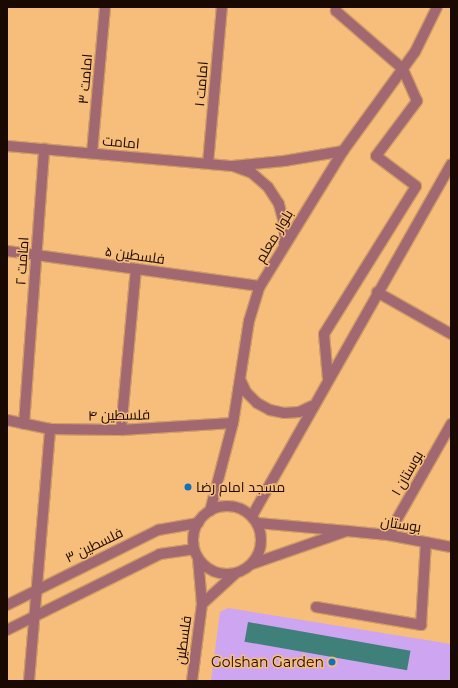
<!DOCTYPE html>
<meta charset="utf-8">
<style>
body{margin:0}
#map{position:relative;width:458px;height:688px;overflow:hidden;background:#f7bd7b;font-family:Montserrat,Cairo,sans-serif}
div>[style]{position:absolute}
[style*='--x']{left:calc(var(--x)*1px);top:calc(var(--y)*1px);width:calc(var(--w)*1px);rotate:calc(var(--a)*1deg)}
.green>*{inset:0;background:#cea5f0}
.water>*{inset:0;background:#3f807b;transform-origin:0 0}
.roads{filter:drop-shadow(1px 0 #cf9d65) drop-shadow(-1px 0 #cf9d65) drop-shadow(0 1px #cf9d65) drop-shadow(0 -1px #cf9d65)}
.minor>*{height:10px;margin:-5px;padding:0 5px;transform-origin:5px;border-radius:5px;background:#a26871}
.minor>.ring{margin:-5px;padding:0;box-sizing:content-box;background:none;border:10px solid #a26871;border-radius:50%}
.dots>*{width:11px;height:11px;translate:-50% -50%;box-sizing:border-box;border:2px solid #f7bd7b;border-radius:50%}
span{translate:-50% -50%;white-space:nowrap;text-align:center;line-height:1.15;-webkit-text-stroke:3px #f7bd7b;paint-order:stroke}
.street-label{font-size:14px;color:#190900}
.poi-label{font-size:14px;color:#190900}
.left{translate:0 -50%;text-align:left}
.right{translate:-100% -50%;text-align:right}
.frame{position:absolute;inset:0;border:8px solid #190900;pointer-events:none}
</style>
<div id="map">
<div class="green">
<i style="clip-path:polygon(228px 608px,451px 644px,451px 681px,211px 681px,220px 612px)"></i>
</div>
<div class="water">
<i style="left:248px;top:622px;width:165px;height:20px;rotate:10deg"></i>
</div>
<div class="roads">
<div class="minor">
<i style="--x:7;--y:146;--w:227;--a:5.1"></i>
<i style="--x:92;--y:153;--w:147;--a:-84.9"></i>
<i style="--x:208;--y:163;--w:157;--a:-84.9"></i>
<i style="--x:284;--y:244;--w:21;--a:-90"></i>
<i style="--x:284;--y:223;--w:20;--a:-105"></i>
<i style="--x:279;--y:204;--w:20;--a:-123"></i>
<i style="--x:268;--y:187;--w:21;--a:-139"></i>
<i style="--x:252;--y:173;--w:20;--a:-160"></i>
<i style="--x:233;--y:166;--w:51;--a:-5.6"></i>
<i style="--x:284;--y:161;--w:60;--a:-9.6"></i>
<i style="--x:7;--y:251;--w:255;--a:7.9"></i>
<i style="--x:377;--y:292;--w:85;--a:29.6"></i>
<i style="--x:240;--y:379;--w:14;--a:65"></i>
<i style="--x:246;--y:392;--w:16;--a:45"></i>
<i style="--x:257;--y:403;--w:15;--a:28"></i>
<i style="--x:270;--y:410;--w:14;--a:12"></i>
<i style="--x:284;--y:413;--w:15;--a:-4"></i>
<i style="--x:299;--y:412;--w:14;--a:-25"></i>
<i style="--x:328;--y:379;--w:45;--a:-95.1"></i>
<i style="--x:324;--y:334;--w:174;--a:-58.1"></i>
<i style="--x:416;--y:186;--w:50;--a:-143.1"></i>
<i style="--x:376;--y:156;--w:69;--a:-53.3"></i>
<i style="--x:417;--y:101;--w:35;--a:-114"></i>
<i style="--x:403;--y:69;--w:89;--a:-139.1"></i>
<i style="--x:336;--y:11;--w:4;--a:-90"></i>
<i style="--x:7;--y:420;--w:44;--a:11.8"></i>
<i style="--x:50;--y:429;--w:71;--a:0.8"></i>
<i style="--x:121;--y:430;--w:112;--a:-3.6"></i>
<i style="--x:24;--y:424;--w:276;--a:-85.8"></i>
<i style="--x:121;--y:430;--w:162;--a:-84.7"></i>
<i class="ring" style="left:193px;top:506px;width:58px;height:58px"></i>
<i style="--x:210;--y:511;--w:91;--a:-75.4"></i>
<i style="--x:233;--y:423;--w:103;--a:-81.1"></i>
<i style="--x:249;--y:321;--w:37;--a:-73"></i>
<i style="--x:260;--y:286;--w:158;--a:-58.4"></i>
<i style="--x:343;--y:151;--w:122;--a:-54"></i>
<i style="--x:415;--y:52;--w:50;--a:-63.9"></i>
<i style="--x:252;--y:516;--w:404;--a:-60.5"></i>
<i style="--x:347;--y:531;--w:41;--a:5.6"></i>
<i style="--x:388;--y:535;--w:64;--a:10.8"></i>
<i style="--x:388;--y:535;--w:128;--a:-60.4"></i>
<i style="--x:252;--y:564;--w:101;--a:-19.2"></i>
<i style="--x:347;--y:531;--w:90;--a:-174.9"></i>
<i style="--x:202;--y:604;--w:46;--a:-42.4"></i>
<i style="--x:7;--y:605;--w:169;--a:-26.4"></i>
<i style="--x:158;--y:530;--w:41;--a:-9.9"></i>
<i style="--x:316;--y:607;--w:107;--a:9.7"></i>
<i style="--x:421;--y:625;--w:83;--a:-86.6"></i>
<i style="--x:7;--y:630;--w:171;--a:-26.4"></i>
<i style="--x:160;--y:554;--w:34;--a:-8"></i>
<i style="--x:29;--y:681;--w:253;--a:-85.2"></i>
<i style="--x:192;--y:681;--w:78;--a:-82.6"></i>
<i style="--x:202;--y:604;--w:46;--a:-95"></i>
</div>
</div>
<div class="dots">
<i style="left:188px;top:487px;background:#0e71bd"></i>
<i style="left:332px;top:662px;background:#0e71bd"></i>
</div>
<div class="street-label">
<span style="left:85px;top:79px;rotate:-85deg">امامت ۳</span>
<span style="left:201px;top:84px;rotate:-85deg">امامت ۱</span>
<span style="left:121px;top:142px;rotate:5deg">امامت</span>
<span style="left:274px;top:236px;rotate:-59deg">بلوار معلم</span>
<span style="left:135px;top:255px;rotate:8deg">فلسطین ۵</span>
<span style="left:22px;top:261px;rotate:-86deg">امامت ۲</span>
<span style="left:119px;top:415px;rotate:-1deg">فلسطین ۴</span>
<span style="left:407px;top:473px;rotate:-60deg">بوستان ۱</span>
<span style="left:401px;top:524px;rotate:9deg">بوستان</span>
<span style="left:94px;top:545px;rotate:-26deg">فلسطین ۳</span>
<span style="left:183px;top:640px;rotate:-82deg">فلسطین</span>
</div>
<div class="poi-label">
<span class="left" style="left:196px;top:487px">مسجد امام رضا</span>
<span class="right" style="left:324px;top:662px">Golshan Garden</span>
</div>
<div class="frame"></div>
</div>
